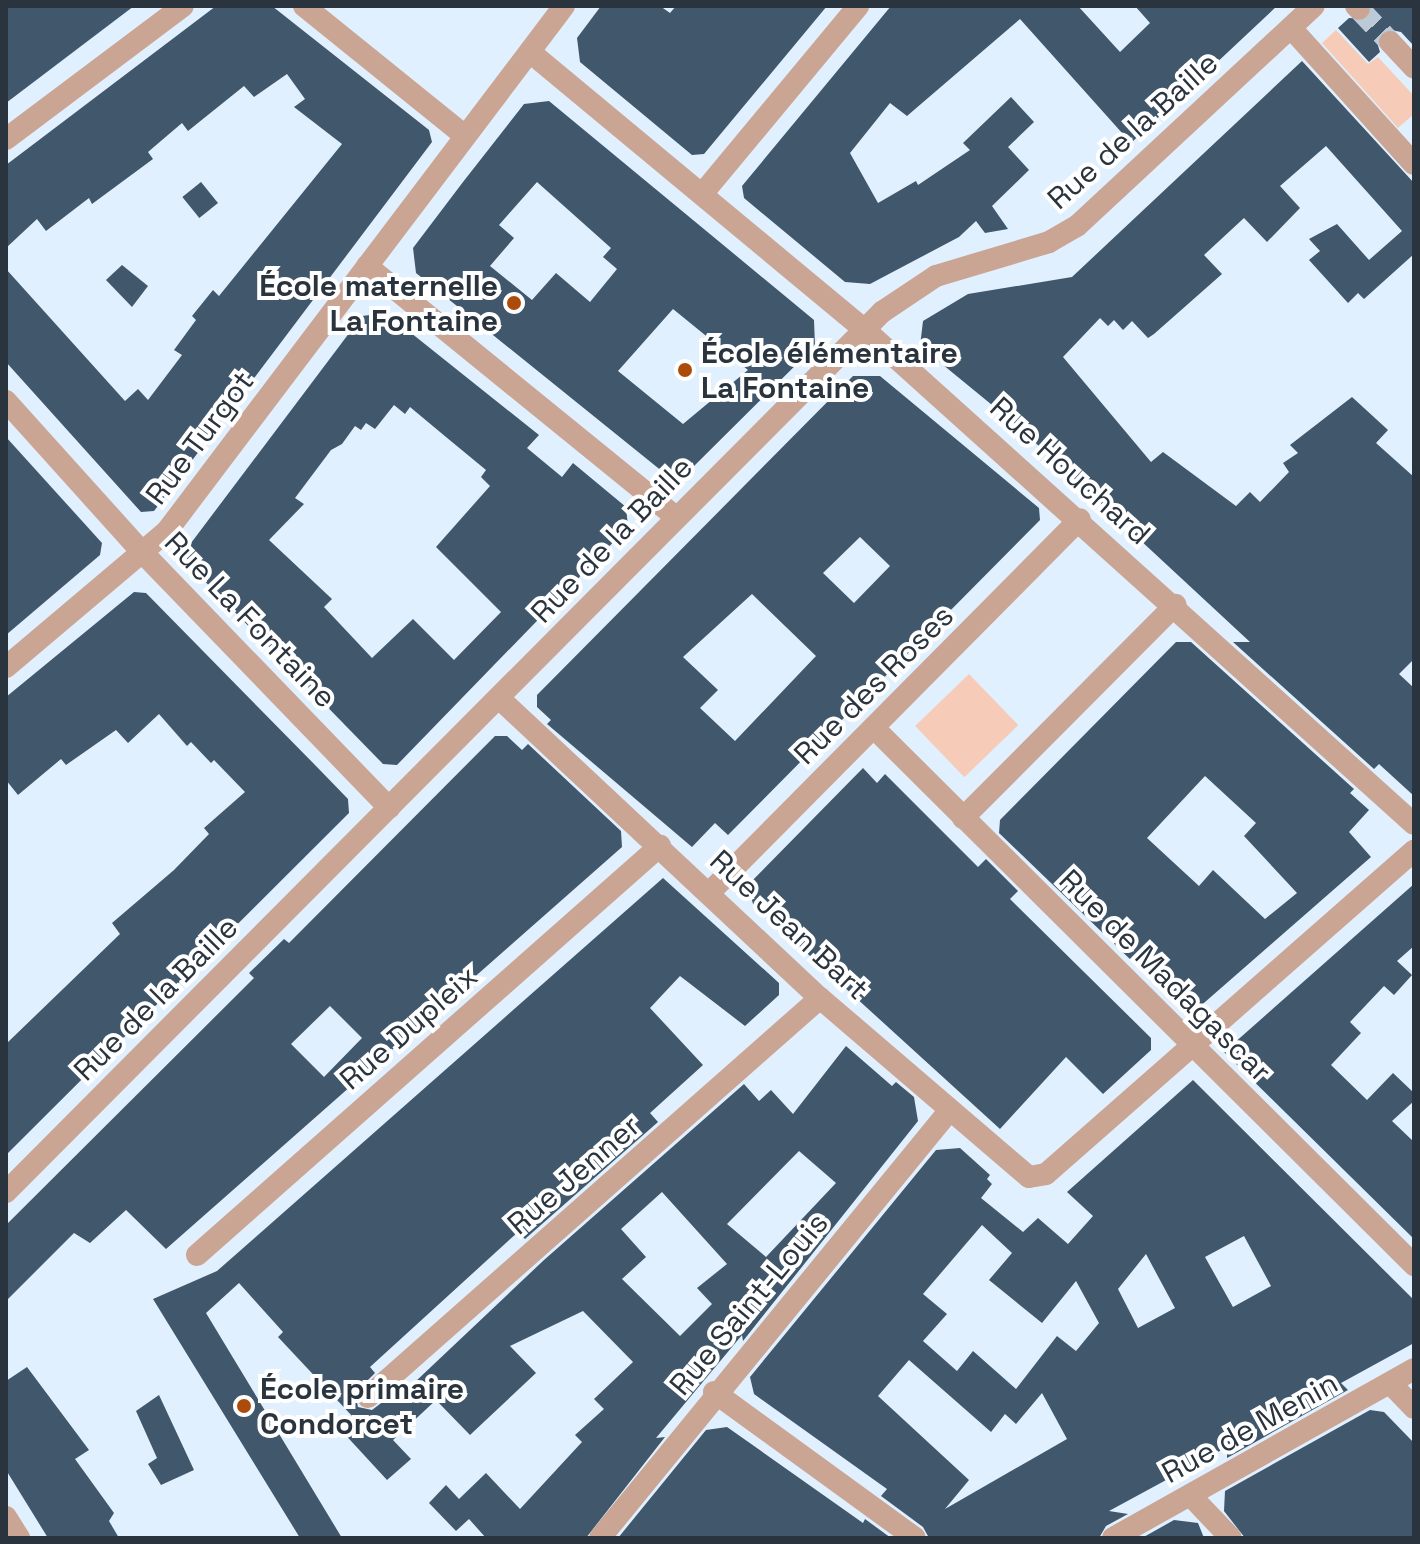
<!DOCTYPE html>
<meta charset="utf-8">
<style>
body{margin:0}
#map{position:relative;width:1420px;height:1544px;overflow:hidden;background:#e0f0ff;font-family:"Space Grotesk",sans-serif}
div>[style]{position:absolute}
[style*='--x']{left:calc(var(--x)*1px);top:calc(var(--y)*1px);width:calc(var(--w)*1px);rotate:calc(var(--a)*1deg)}
.green>*{inset:0;background:#f6ccb8;transform-origin:0 0}
.building>*{inset:0;background:#40576c;transform-origin:0 0}
.minor-tunnel>*{height:22px;margin-top:-11px;transform-origin:0;background:repeating-linear-gradient(90deg,#bccad8 0 22px,transparent 0 33px)}
.minor>*{height:22px;margin:-11px;padding:0 11px;transform-origin:11px;border-radius:11px;background:#caa593}
.tertiary>*{height:22px;margin:-11px;padding:0 11px;transform-origin:11px;border-radius:11px;background:#caa593}
.dots>*{width:22px;height:22px;translate:-50% -50%;box-sizing:border-box;border:4px solid #fff;border-radius:50%}
span{translate:-50% -50%;white-space:nowrap;text-align:center;line-height:1.15;-webkit-text-stroke:8px #fff;paint-order:stroke}
.street-label{font-size:30px;color:#2a343e}
.poi-label{font-size:30px;color:#2a343e;font-weight:700}
.right{translate:-100% -50%;text-align:right}
.left{translate:0 -50%;text-align:left}
.frame{position:absolute;inset:0;border:8px solid #2a343e;pointer-events:none}
</style>
<div id="map">
<div class="green">
<i style="clip-path:polygon(1336px 30px,1368px 64px,1378px 57px,1414px 96px,1414px 114px,1398px 128px,1322px 43px)"></i>
<i style="left:969px;top:674px;width:71px;height:75px;rotate:46deg"></i>
</div>
<div class="building">
<i style="clip-path:polygon(6px 6px,134px 6px,6px 103px)"></i>
<i style="clip-path:polygon(216px 6px,272px 6px,429px 130px,432px 142px,154px 511px,141px 512px,6px 362px,6px 269px,125px 401px,138px 389px,148px 400px,182px 355px,174px 350px,196px 320px,192px 316px,213px 290px,219px 296px,342px 144px,294px 107px,305px 99px,287px 74px,254px 97px,244px 86px,188px 131px,182px 123px,148px 152px,153px 159px,92px 204px,89px 198px,46px 231px,37px 219px,6px 248px,6px 165px)"></i>
<i style="clip-path:polygon(601px 6px,660px 6px,670px 13px,676px 6px,827px 6px,704px 154px,692px 155px,580px 62px,577px 38px)"></i>
<i style="clip-path:polygon(891px 6px,1078px 6px,1120px 52px,1150px 23px,1135px 6px,1277px 6px,1131px 143px,1020px 19px,907px 116px,890px 103px,850px 153px,878px 203px,916px 181px,918px 185px,970px 150px,963px 143px,1011px 97px,1034px 122px,1008px 147px,1029px 170px,992px 206px,1008px 229px,985px 233px,976px 221px,959px 237px,870px 284px,845px 282px,744px 198px,742px 186px)"></i>
<i style="clip-path:polygon(1373px 6px,1414px 6px,1414px 46px,1401px 32px,1386px 29px,1376px 39px,1380px 52px,1369px 62px,1338px 28px,1349px 18px,1368px 19px)"></i>
<i style="clip-path:polygon(1302px 61px,1414px 183px,1414px 254px,1364px 299px,1358px 293px,1348px 303px,1309px 260px,1320px 251px,1309px 239px,1337px 224px,1369px 260px,1402px 231px,1326px 146px,1280px 186px,1300px 208px,1267px 242px,1244px 218px,1204px 255px,1222px 274px,1154px 334px,1148px 338px,1132px 321px,1123px 330px,1114px 320px,1108px 326px,1100px 318px,1063px 357px,1151px 462px,1163px 452px,1236px 506px,1250px 492px,1260px 502px,1289px 472px,1283px 463px,1298px 453px,1290px 445px,1352px 397px,1388px 430px,1376px 443px,1414px 477px,1414px 659px,1399px 674px,1414px 688px,1414px 796px,1379px 764px,1374px 769px,1233px 642px,1250px 642px,1014px 423px,920px 346px,923px 321px,968px 294px,1072px 277px)"></i>
<i style="clip-path:polygon(evenodd,549px 101px,814px 320px,815px 346px,689px 471px,663px 472px,416px 273px,413px 248px,463px 182px,524px 104px,549px 101px,537px 182px,611px 248px,603px 257px,617px 269px,590px 302px,556px 273px,532px 300px,490px 266px,514px 238px,499px 225px,537px 182px,549px 101px,673px 309px,748px 370px,683px 424px,618px 371px,673px 309px)"></i>
<i style="left:201px;top:182px;width:27px;height:24px;rotate:51deg"></i>
<i style="clip-path:polygon(122px 265px,148px 286px,132px 307px,106px 280px)"></i>
<i style="clip-path:polygon(evenodd,386px 313px,539px 435px,527px 448px,562px 477px,573px 463px,626px 507px,628px 527px,397px 765px,383px 764px,188px 564px,185px 551px,362px 316px,386px 313px,394px 405px,405px 414px,410px 407px,446px 437px,486px 470px,481px 477px,490px 486px,436px 547px,501px 612px,454px 660px,413px 619px,372px 658px,324px 607px,332px 599px,269px 540px,304px 504px,295px 498px,331px 450px,342px 444px,355px 426px,361px 430px,366px 423px,375px 429px,394px 405px)"></i>
<i style="clip-path:polygon(evenodd,853px 376px,880px 376px,1039px 508px,1040px 520px,728px 835px,715px 823px,692px 847px,547px 724px,551px 720px,537px 707px,537px 695px,853px 376px,860px 537px,890px 566px,854px 603px,823px 573px,860px 537px,853px 376px,752px 594px,816px 656px,735px 741px,700px 708px,718px 690px,683px 657px,752px 594px)"></i>
<i style="clip-path:polygon(6px 437px,102px 543px,100px 555px,6px 635px)"></i>
<i style="clip-path:polygon(134px 592px,146px 593px,316px 766px,348px 799px,349px 813px,6px 1155px,6px 1044px,120px 934px,112px 923px,174px 870px,209px 834px,204px 828px,245px 792px,214px 760px,211px 763px,191px 742px,187px 746px,159px 714px,128px 743px,116px 730px,66px 765px,61px 759px,18px 795px,6px 780px,6px 697px)"></i>
<i style="clip-path:polygon(evenodd,1176px 642px,1191px 642px,1354px 789px,1350px 793px,1369px 810px,1349px 832px,1371px 857px,1189px 1016px,999px 833px,1000px 820px,1176px 642px,1205px 776px,1256px 823px,1244px 836px,1297px 893px,1265px 919px,1213px 870px,1199px 886px,1147px 838px,1205px 776px)"></i>
<i style="clip-path:polygon(evenodd,495px 736px,507px 736px,522px 750px,528px 744px,621px 831px,622px 847px,166px 1249px,126px 1210px,90px 1243px,74px 1233px,6px 1301px,6px 1225px,254px 978px,249px 973px,284px 939px,289px 943px,495px 736px,330px 1006px,362px 1038px,324px 1077px,291px 1044px,330px 1006px)"></i>
<i style="clip-path:polygon(863px 768px,877px 783px,885px 774px,978px 867px,986px 859px,1018px 891px,1010px 899px,1151px 1038px,1151px 1050px,1103px 1094px,1066px 1057px,1000px 1129px,753px 904px,748px 885px)"></i>
<i style="clip-path:polygon(evenodd,663px 878px,779px 983px,779px 995px,745px 1026px,680px 976px,650px 1008px,703px 1065px,650px 1113px,658px 1122px,525px 1239px,518px 1232px,370px 1367px,375px 1373px,355px 1393px,358px 1407px,372px 1410px,393px 1394px,397px 1399px,544px 1260px,744px 1084px,759px 1101px,771px 1090px,793px 1114px,846px 1046px,892px 1086px,896px 1082px,914px 1097px,918px 1121px,743px 1341px,742px 1335px,656px 1438px,665px 1437px,586px 1538px,486px 1538px,469px 1519px,456px 1531px,429px 1503px,446px 1485px,459px 1499px,486px 1473px,520px 1509px,582px 1442px,575px 1435px,604px 1409px,594px 1399px,633px 1362px,583px 1311px,510px 1346px,536px 1373px,470px 1435px,436px 1400px,393px 1440px,411px 1459px,387px 1480px,340px 1429px,353px 1417px,278px 1337px,283px 1332px,239px 1283px,206px 1313px,342px 1538px,300px 1538px,153px 1299px,217px 1271px,663px 878px,799px 1151px,836px 1183px,766px 1257px,727px 1224px,799px 1151px,663px 878px,662px 1192px,727px 1264px,697px 1288px,712px 1304px,680px 1336px,622px 1279px,646px 1257px,621px 1229px,662px 1192px)"></i>
<i style="clip-path:polygon(1414px 884px,1414px 946px,1397px 961px,1412px 975px,1394px 995px,1384px 986px,1350px 1022px,1361px 1033px,1331px 1065px,1367px 1100px,1393px 1073px,1414px 1093px,1414px 1101px,1392px 1121px,1414px 1142px,1414px 1239px,1224px 1052px)"></i>
<i style="clip-path:polygon(evenodd,1193px 1080px,1414px 1300px,1414px 1343px,1341px 1383px,1348px 1390px,1227px 1458px,1227px 1447px,1109px 1511px,1128px 1514px,1106px 1526px,1099px 1538px,929px 1538px,923px 1527px,881px 1496px,887px 1489px,754px 1394px,750px 1377px,936px 1150px,960px 1148px,990px 1175px,987px 1179px,992px 1184px,981px 1198px,1023px 1232px,1038px 1218px,1068px 1244px,1093px 1216px,1067px 1192px,1193px 1080px,982px 1225px,1012px 1253px,989px 1280px,1042px 1323px,1076px 1281px,1099px 1323px,1076px 1351px,1057px 1336px,1016px 1389px,973px 1351px,957px 1371px,923px 1341px,947px 1314px,923px 1294px,982px 1225px,1193px 1080px,1244px 1236px,1271px 1286px,1233px 1307px,1205px 1257px,1244px 1236px,1193px 1080px,1146px 1254px,1175px 1308px,1138px 1328px,1118px 1289px,1146px 1254px,1193px 1080px,909px 1360px,991px 1432px,1005px 1414px,1016px 1424px,1042px 1393px,1067px 1439px,945px 1509px,969px 1480px,878px 1396px,909px 1360px)"></i>
<i style="clip-path:polygon(27px 1367px,89px 1450px,75px 1459px,114px 1513px,109px 1521px,119px 1538px,48px 1538px,6px 1470px,6px 1381px)"></i>
<i style="clip-path:polygon(159px 1395px,194px 1470px,161px 1485px,148px 1464px,157px 1458px,136px 1411px)"></i>
<i style="clip-path:polygon(1370px 1410px,1384px 1412px,1414px 1443px,1414px 1538px,1245px 1538px,1224px 1511px,1225px 1491px)"></i>
<i style="clip-path:polygon(727px 1427px,863px 1523px,865px 1519px,891px 1538px,618px 1538px,706px 1430px)"></i>
<i style="clip-path:polygon(1174px 1520px,1198px 1523px,1204px 1538px,1142px 1538px)"></i>
</div>
<div class="minor-tunnel">
<i style="--x:1359;--y:9;--w:45;--a:46.8"></i>
</div>
<div class="minor">
<i style="--x:304;--y:6;--w:207;--a:38.9"></i>
<i style="--x:1356;--y:6;--w:4;--a:45"></i>
<i style="--x:1291;--y:28;--w:183;--a:47.9"></i>
<i style="--x:1390;--y:42;--w:35;--a:47"></i>
<i style="--x:530;--y:52;--w:434;--a:39.7"></i>
<i style="--x:864;--y:329;--w:740;--a:41.99"></i>
<i style="--x:6;--y:139;--w:221;--a:-36.9"></i>
<i style="--x:703;--y:193;--w:243;--a:-50.3"></i>
<i style="--x:367;--y:266;--w:398;--a:39.1"></i>
<i style="--x:6;--y:401;--w:206;--a:48"></i>
<i style="--x:144;--y:554;--w:353;--a:46"></i>
<i style="--x:6;--y:667;--w:211;--a:-40.2"></i>
<i style="--x:167;--y:531;--w:658;--a:-52.9"></i>
<i style="--x:500;--y:699;--w:438;--a:43.1"></i>
<i style="--x:820;--y:998;--w:275;--a:40.6"></i>
<i style="--x:1029;--y:1177;--w:17;--a:-10"></i>
<i style="--x:1046;--y:1174;--w:490;--a:-41.3"></i>
<i style="--x:874;--y:728;--w:762;--a:44.84"></i>
<i style="--x:963;--y:818;--w:301;--a:-45.1"></i>
<i style="--x:710;--y:892;--w:525;--a:-45.23"></i>
<i style="--x:6;--y:1192;--w:1242;--a:-45.13"></i>
<i style="--x:882;--y:312;--w:65;--a:-33.7"></i>
<i style="--x:936;--y:276;--w:118;--a:-16.7"></i>
<i style="--x:1049;--y:242;--w:32;--a:-30"></i>
<i style="--x:1077;--y:226;--w:323;--a:-42.9"></i>
<i style="--x:197;--y:1255;--w:618;--a:-41.46"></i>
<i style="--x:1391;--y:1384;--w:33;--a:46"></i>
<i style="--x:714;--y:1392;--w:248;--a:36"></i>
<i style="--x:368;--y:1397;--w:603;--a:-41.44"></i>
<i style="--x:1190;--y:1495;--w:59;--a:46.4"></i>
<i style="--x:6;--y:1517;--w:25;--a:58"></i>
<i style="--x:600;--y:1538;--w:551;--a:-50.74"></i>
</div>
<div class="tertiary">
<i style="--x:1113;--y:1538;--w:345;--a:-29.3"></i>
</div>
<div class="dots">
<i style="left:514px;top:303px;background:#ad4b0b"></i>
<i style="left:685px;top:370px;background:#ad4b0b"></i>
<i style="left:244px;top:1406px;background:#ad4b0b"></i>
</div>
<div class="street-label">
<span style="left:1133px;top:131px;rotate:-42deg">Rue de la Baille</span>
<span style="left:200px;top:438px;rotate:-53deg">Rue Turgot</span>
<span style="left:1070px;top:471px;rotate:42deg">Rue Houchard</span>
<span style="left:612px;top:540px;rotate:-46deg">Rue de la Baille</span>
<span style="left:250px;top:620px;rotate:46deg">Rue La Fontaine</span>
<span style="left:874px;top:685px;rotate:-45deg">Rue des Roses</span>
<span style="left:789px;top:925px;rotate:43deg">Rue Jean Bart</span>
<span style="left:1165px;top:976px;rotate:45deg">Rue de Madagascar</span>
<span style="left:156px;top:999px;rotate:-45deg">Rue de la Baille</span>
<span style="left:409px;top:1028px;rotate:-41deg">Rue Dupleix</span>
<span style="left:574px;top:1175px;rotate:-41deg">Rue Jenner</span>
<span style="left:749px;top:1304px;rotate:-50deg">Rue Saint-Louis</span>
<span style="left:1250px;top:1428px;rotate:-29deg">Rue de Menin</span>
</div>
<div class="poi-label">
<span class="right" style="left:498px;top:303px">École maternelle<br>La Fontaine</span>
<span class="left" style="left:701px;top:370px">École élémentaire<br>La Fontaine</span>
<span class="left" style="left:260px;top:1406px">École primaire<br>Condorcet</span>
</div>
<div class="frame"></div>
</div>
